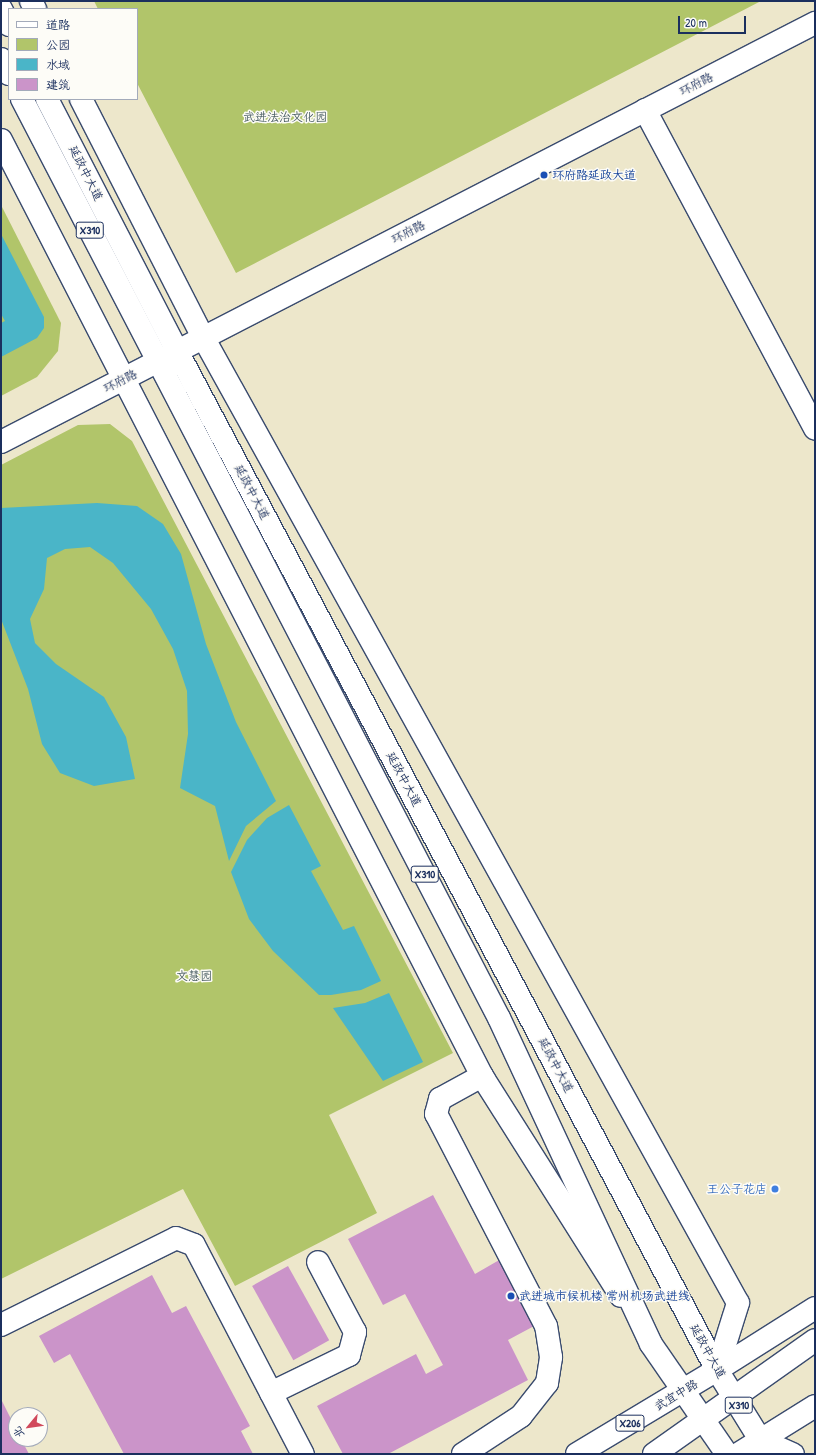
<!DOCTYPE html>
<meta charset="utf-8">
<style>
body{margin:0}
#map{position:relative;width:816px;height:1455px;overflow:hidden;background:#ede7cb;font-family:"Patrick Hand","LXGW WenKai TC",sans-serif}
div>[style]{position:absolute}
[style*='--x']{left:calc(var(--x)*1px);top:calc(var(--y)*1px);width:calc(var(--w)*1px);rotate:calc(var(--a)*1deg)}
.green>*{inset:0;background:#b1c56a}
.water>*{inset:0;background:#4ab5c8}
.building>*{inset:0;background:#cb94c9;transform-origin:0 0}
.roads{filter:drop-shadow(1px 0 #3a4b6e) drop-shadow(-1px 0 #3a4b6e) drop-shadow(0 1px #3a4b6e) drop-shadow(0 -1px #3a4b6e)}
.minor>*{height:22px;margin:-11px;padding:0 11px;transform-origin:11px;border-radius:11px;background:#fff}
.major>*{height:22px;margin:-11px;padding:0 11px;transform-origin:11px;border-radius:11px;background:#fff}
.dots>*{width:11px;height:11px;translate:-50% -50%;box-sizing:border-box;border:2px solid #fdfcf7;border-radius:50%}
span{translate:-50% -50%;white-space:nowrap;text-align:center;line-height:1.15;-webkit-text-stroke:3px #fdfcf7;paint-order:stroke}
.shield-label span{padding:1px 3px;background:#fdfcf7;border:1px solid;border-radius:3px;-webkit-text-stroke-width:0}
.shield-label{font-size:11px;color:#1b2f5e;font-weight:700}
.street-label{font-size:12px;color:#1b2f5e}
.park-label{font-size:12px;color:#485c62}
.transit-label{font-size:12px;color:#164399}
.left{translate:0 -50%;text-align:left}
.shop-label{font-size:12px;color:#366cbe}
.right{translate:-100% -50%;text-align:right}
.frame{position:absolute;inset:0;border:2px solid #1b2f5e;pointer-events:none}
.legend{position:absolute;left:8px;top:8px;width:130px;height:92px;box-sizing:border-box;background:#fdfcf7;border:1px solid #a3aaba;margin:0;padding:5px 7px;list-style:none;font-size:12px;color:#1b2f5e}
.legend li{display:flex;align-items:center;gap:8px;height:20px}
.legend b{width:20px;border:1px solid #a3aaba}
.north{position:absolute;left:8px;top:1407px;width:40px;height:40px;box-sizing:border-box;background:#fdfcf7;border:1px solid #a3aaba;border-radius:50%;rotate:241deg;font-size:11px;font-weight:700;line-height:16px;text-align:center;color:#1b2f5e}
.north::after{content:'';display:block;margin:auto;width:14px;height:18px;background:#d1495b;clip-path:polygon(50% 0,100% 100%,50% 72%,0 100%)}
.scale{position:absolute;left:678px;top:16px;width:68px;height:18px;box-sizing:border-box;border:2px solid #1b2f5e;border-top:0;padding-left:5px;font-size:12px;line-height:14px;white-space:nowrap;color:#1b2f5e;-webkit-text-stroke:3px #fdfcf7;paint-order:stroke}
</style>
<div id="map">
<div class="green">
<i style="clip-path:polygon(94px 1px,761px 1px,236px 273px,137px 83px,137px 9px,98px 9px)"></i>
<i style="clip-path:polygon(1px 205px,61px 323px,58px 351px,37px 377px,1px 396px)"></i>
<i style="clip-path:polygon(110px 424px,132px 441px,453px 1053px,329px 1115px,377px 1213px,235px 1286px,183px 1189px,1px 1279px,1px 465px,78px 425px)"></i>
</div>
<div class="water">
<i style="clip-path:polygon(1px 234px,44px 317px,44px 328px,37px 338px,1px 357px,1px 323px,5px 321px,1px 314px)"></i>
<i style="clip-path:polygon(97px 503px,137px 506px,163px 524px,181px 554px,206px 644px,236px 722px,276px 801px,246px 826px,229px 861px,215px 806px,180px 788px,188px 734px,187px 691px,173px 649px,151px 609px,113px 563px,90px 547px,65px 549px,47px 558px,44px 589px,30px 619px,35px 643px,56px 664px,104px 697px,126px 737px,135px 779px,94px 786px,60px 773px,42px 744px,28px 689px,1px 619px,1px 508px)"></i>
<i style="clip-path:polygon(289px 805px,321px 866px,311px 871px,343px 930px,354px 926px,381px 981px,361px 990px,331px 995px,319px 995px,273px 951px,249px 919px,231px 872px,247px 840px,267px 818px)"></i>
<i style="clip-path:polygon(389px 993px,423px 1062px,383px 1081px,333px 1008px,365px 1003px)"></i>
</div>
<div class="building">
<i style="clip-path:polygon(433px 1195px,475px 1274px,501px 1259px,536px 1325px,508px 1340px,528px 1380px,388px 1454px,343px 1454px,317px 1406px,416px 1354px,426px 1374px,443px 1365px,405px 1294px,383px 1305px,348px 1239px)"></i>
<i style="left:288px;top:1266px;width:85px;height:41px;rotate:61deg"></i>
<i style="clip-path:polygon(152px 1275px,172px 1313px,186px 1306px,250px 1426px,241px 1431px,253px 1454px,124px 1454px,70px 1354px,54px 1363px,39px 1336px)"></i>
<i style="clip-path:polygon(1px 1399px,16px 1429px,16px 1439px,21px 1439px,29px 1454px,1px 1454px)"></i>
</div>
<div class="roads">
<div class="minor">
<i style="--x:31;--y:1;--w:9;--a:63"></i>
<i style="--x:81;--y:99;--w:267;--a:62.9"></i>
<i style="--x:203;--y:337;--w:1104;--a:61.02"></i>
<i style="--x:738;--y:1303;--w:70;--a:107.4"></i>
<i style="--x:645;--y:110;--w:361;--a:61.9"></i>
<i style="--x:1;--y:140;--w:1052;--a:62.8"></i>
<i style="--x:482;--y:1076;--w:260;--a:57.7"></i>
<i style="--x:1;--y:442;--w:916;--a:-27.24"></i>
<i style="--x:1;--y:1325;--w:195;--a:-26.4"></i>
<i style="--x:176;--y:1238;--w:19;--a:21"></i>
<i style="--x:194;--y:1245;--w:236;--a:62.5"></i>
<i style="--x:271;--y:1393;--w:87;--a:-26"></i>
<i style="--x:349;--y:1355;--w:24;--a:-75"></i>
<i style="--x:355;--y:1332;--w:79;--a:-117.9"></i>
<i style="--x:761;--y:1440;--w:35;--a:24"></i>
<i style="--x:463;--y:1454;--w:69;--a:-33.2"></i>
<i style="--x:521;--y:1416;--w:42;--a:-51.8"></i>
<i style="--x:547;--y:1383;--w:26;--a:-81"></i>
<i style="--x:551;--y:1357;--w:31;--a:-99"></i>
<i style="--x:546;--y:1326;--w:239;--a:-117.4"></i>
<i style="--x:436;--y:1114;--w:16;--a:-75"></i>
<i style="--x:440;--y:1099;--w:48;--a:-28.7"></i>
<i style="--x:654;--y:1454;--w:197;--a:-35.3"></i>
</div>
<div class="major">
<i style="--x:1;--y:9;--w:18;--a:63"></i>
<i style="--x:1;--y:59;--w:17;--a:62"></i>
<i style="--x:22;--y:99;--w:1035;--a:62.57"></i>
<i style="--x:499;--y:1018;--w:360;--a:65"></i>
<i style="--x:651;--y:1344;--w:134;--a:55.4"></i>
<i style="--x:47;--y:99;--w:284;--a:62.7"></i>
<i style="--x:177;--y:351;--w:1153;--a:62.08"></i>
<i style="--x:717;--y:1370;--w:99;--a:58.2"></i>
<i style="--x:577;--y:1454;--w:163;--a:-31"></i>
<i style="--x:717;--y:1370;--w:116;--a:-32.3"></i>
<i style="--x:738;--y:1454;--w:91;--a:-31.9"></i>
</div>
</div>
<div class="dots">
<i style="left:544px;top:175px;background:#1a4fb4"></i>
<i style="left:775px;top:1189px;background:#3f7fe0"></i>
<i style="left:511px;top:1296px;background:#1a4fb4"></i>
</div>
<div class="shield-label">
<span style="left:90px;top:230px">X310</span>
<span style="left:425px;top:874px">X310</span>
<span style="left:739px;top:1405px">X310</span>
<span style="left:630px;top:1423px">X206</span>
</div>
<div class="street-label">
<span style="left:696px;top:84px;rotate:-27deg">环府路</span>
<span style="left:86px;top:173px;rotate:63deg">延政中大道</span>
<span style="left:408px;top:232px;rotate:-27deg">环府路</span>
<span style="left:120px;top:381px;rotate:-27deg">环府路</span>
<span style="left:252px;top:492px;rotate:62deg">延政中大道</span>
<span style="left:404px;top:779px;rotate:62deg">延政中大道</span>
<span style="left:556px;top:1065px;rotate:62deg">延政中大道</span>
<span style="left:708px;top:1351px;rotate:61deg">延政中大道</span>
<span style="left:676px;top:1395px;rotate:-31deg">武宜中路</span>
</div>
<div class="park-label">
<span style="left:285px;top:117px">武进法治文化园</span>
<span style="left:194px;top:976px">文慧园</span>
</div>
<div class="transit-label">
<span class="left" style="left:552px;top:175px">环府路延政大道</span>
<span class="left" style="left:519px;top:1296px">武进城市候机楼 常州机场武进线</span>
</div>
<div class="shop-label">
<span class="right" style="left:767px;top:1189px">王公子花店</span>
</div>
<div class="frame"></div>
<ul class="legend">
<li><b style="height:5px;background:#fff"></b>道路</li>
<li><b style="height:11px;background:#b1c56a"></b>公园</li>
<li><b style="height:11px;background:#4ab5c8"></b>水域</li>
<li><b style="height:11px;background:#cb94c9"></b>建筑</li>
</ul>
<div class="north">北</div>
<div class="scale">20 m</div>
</div>
